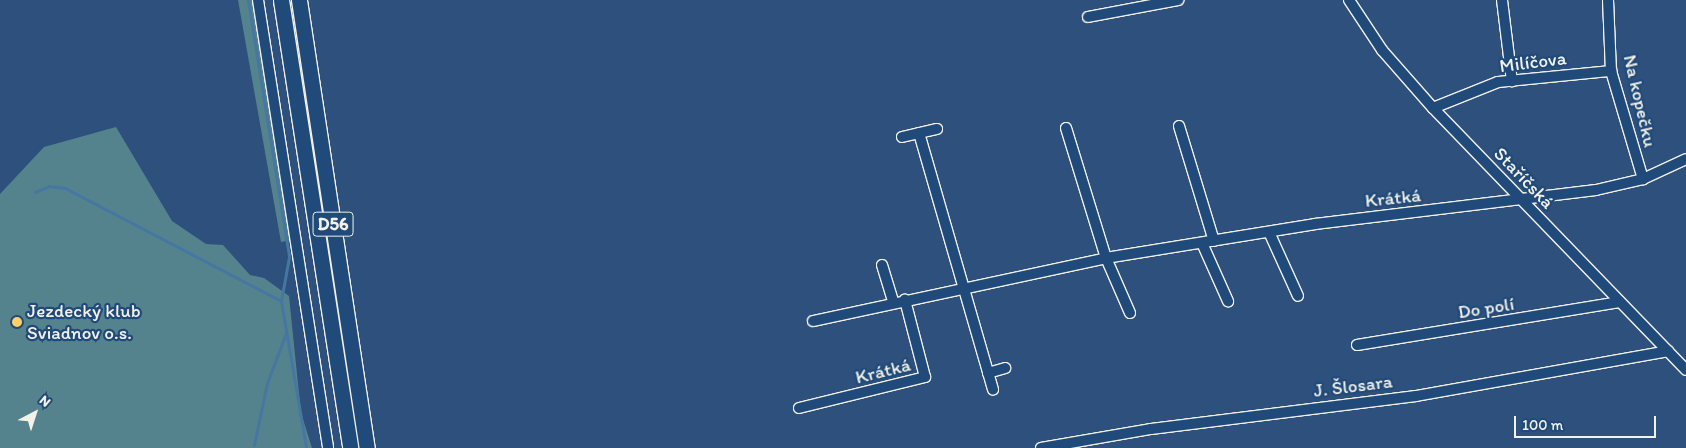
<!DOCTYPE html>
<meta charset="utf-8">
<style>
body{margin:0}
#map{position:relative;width:1686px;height:448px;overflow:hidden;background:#2d507d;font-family:Itim,sans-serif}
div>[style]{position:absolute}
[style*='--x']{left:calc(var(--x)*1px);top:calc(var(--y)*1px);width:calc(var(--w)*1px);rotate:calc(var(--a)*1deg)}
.green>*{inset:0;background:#55838d}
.stream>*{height:3px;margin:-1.5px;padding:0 1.5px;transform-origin:1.5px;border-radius:1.5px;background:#4577a2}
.roads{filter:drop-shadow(1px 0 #f4f1e8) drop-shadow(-1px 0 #f4f1e8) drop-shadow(0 1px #f4f1e8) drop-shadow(0 -1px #f4f1e8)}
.minor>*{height:10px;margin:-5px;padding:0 5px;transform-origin:5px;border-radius:5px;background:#1f4a7a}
.highway>*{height:15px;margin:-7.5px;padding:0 7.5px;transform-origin:7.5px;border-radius:7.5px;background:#1f4a7a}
.dots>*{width:14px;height:14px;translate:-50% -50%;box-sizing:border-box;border:2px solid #1f4a7a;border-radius:50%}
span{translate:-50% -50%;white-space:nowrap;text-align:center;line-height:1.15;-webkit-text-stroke:4.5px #1f4a7a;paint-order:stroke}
.shield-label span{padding:1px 4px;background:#1f4a7a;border:1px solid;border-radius:4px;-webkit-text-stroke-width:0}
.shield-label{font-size:18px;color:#f4f1e8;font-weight:700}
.street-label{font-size:19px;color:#f4f1e8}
.poi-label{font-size:19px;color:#f4f1e8}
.left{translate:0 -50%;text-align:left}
.north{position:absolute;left:10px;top:388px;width:50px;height:50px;-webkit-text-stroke:4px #1f4a7a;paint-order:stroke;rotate:40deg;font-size:14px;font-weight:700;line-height:20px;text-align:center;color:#f4f1e8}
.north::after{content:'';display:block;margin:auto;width:18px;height:22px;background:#f4f1e8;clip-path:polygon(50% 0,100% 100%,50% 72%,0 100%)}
.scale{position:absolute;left:1514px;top:416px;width:142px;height:22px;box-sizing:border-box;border:2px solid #f4f1e8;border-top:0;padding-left:6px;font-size:15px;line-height:18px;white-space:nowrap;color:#f4f1e8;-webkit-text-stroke:4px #1f4a7a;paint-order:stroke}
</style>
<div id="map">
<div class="green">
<i style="clip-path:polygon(238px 0,254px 0,291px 240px,281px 242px)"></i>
<i style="clip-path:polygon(116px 127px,172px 221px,206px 244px,223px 245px,250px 275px,264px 278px,289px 296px,301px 413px,312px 448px,0 448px,0 194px,44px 147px)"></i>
</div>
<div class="stream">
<i style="--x:248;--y:0;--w:260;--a:80.9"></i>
<i style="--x:289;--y:257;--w:45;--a:100.3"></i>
<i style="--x:281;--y:301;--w:149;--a:80.3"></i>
<i style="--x:35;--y:192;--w:15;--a:-23"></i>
<i style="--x:49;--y:186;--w:16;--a:7"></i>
<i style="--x:65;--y:188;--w:244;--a:27.6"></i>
<i style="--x:254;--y:445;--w:63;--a:-78.2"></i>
<i style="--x:267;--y:383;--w:53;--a:-69.2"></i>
</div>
<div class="roads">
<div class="minor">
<i style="--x:258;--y:0;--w:453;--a:81.1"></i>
<i style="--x:1349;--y:0;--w:60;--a:56.6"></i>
<i style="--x:1382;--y:50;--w:77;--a:48.7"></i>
<i style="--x:1433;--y:108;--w:364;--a:46"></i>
<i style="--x:1502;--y:0;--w:82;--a:83"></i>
<i style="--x:1608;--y:0;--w:71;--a:87.6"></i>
<i style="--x:1611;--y:71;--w:113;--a:73.5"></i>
<i style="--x:1088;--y:17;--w:92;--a:-10.7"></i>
<i style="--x:1433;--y:108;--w:70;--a:-21.8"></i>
<i style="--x:1498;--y:82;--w:114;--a:-5.6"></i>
<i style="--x:1179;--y:126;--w:120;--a:73.1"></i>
<i style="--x:1066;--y:128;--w:136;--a:72.9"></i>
<i style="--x:1106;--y:258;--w:60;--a:66.4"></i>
<i style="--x:919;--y:133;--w:267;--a:73.9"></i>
<i style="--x:902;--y:137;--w:36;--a:-13"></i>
<i style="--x:1269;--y:232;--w:70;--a:65.6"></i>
<i style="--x:1202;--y:243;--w:64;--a:65.9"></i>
<i style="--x:882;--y:265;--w:39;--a:73"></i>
<i style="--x:813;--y:321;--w:300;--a:-12.1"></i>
<i style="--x:1106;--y:258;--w:212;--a:-9.2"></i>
<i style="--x:1315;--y:224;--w:283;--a:-6.9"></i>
<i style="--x:1596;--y:190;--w:48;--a:-13.2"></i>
<i style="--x:1643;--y:179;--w:47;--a:-24.9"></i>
<i style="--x:1357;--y:345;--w:266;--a:-9.3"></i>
<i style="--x:988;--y:373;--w:18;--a:-16"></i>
<i style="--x:799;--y:408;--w:130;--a:-13.8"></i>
<i style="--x:925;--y:377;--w:80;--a:-104.6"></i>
<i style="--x:1041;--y:448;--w:112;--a:-9.8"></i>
<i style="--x:1151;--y:429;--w:267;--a:-7.1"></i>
<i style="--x:1416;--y:396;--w:256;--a:-10.1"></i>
</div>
<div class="highway">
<i style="--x:281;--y:0;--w:453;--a:81.2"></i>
<i style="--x:299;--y:0;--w:453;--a:81.4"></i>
</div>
</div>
<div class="dots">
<i style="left:17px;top:322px;background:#ffd166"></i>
</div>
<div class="shield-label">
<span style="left:333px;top:224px">D56</span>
</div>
<div class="street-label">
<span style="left:1533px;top:62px;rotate:-7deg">Milíčova</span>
<span style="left:1640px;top:101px;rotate:77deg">Na kopečku</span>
<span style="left:1524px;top:178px;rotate:46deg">Staříčská</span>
<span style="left:1393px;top:198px;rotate:-6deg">Krátká</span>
<span style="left:1486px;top:308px;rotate:-9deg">Do polí</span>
<span style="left:883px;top:371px;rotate:-14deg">Krátká</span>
<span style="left:1353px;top:386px;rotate:-7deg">J. Šlosara</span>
</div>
<div class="poi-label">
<span class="left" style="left:27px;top:322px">Jezdecký klub<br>Sviadnov o.s.</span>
</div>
<div class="north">N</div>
<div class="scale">100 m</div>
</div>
